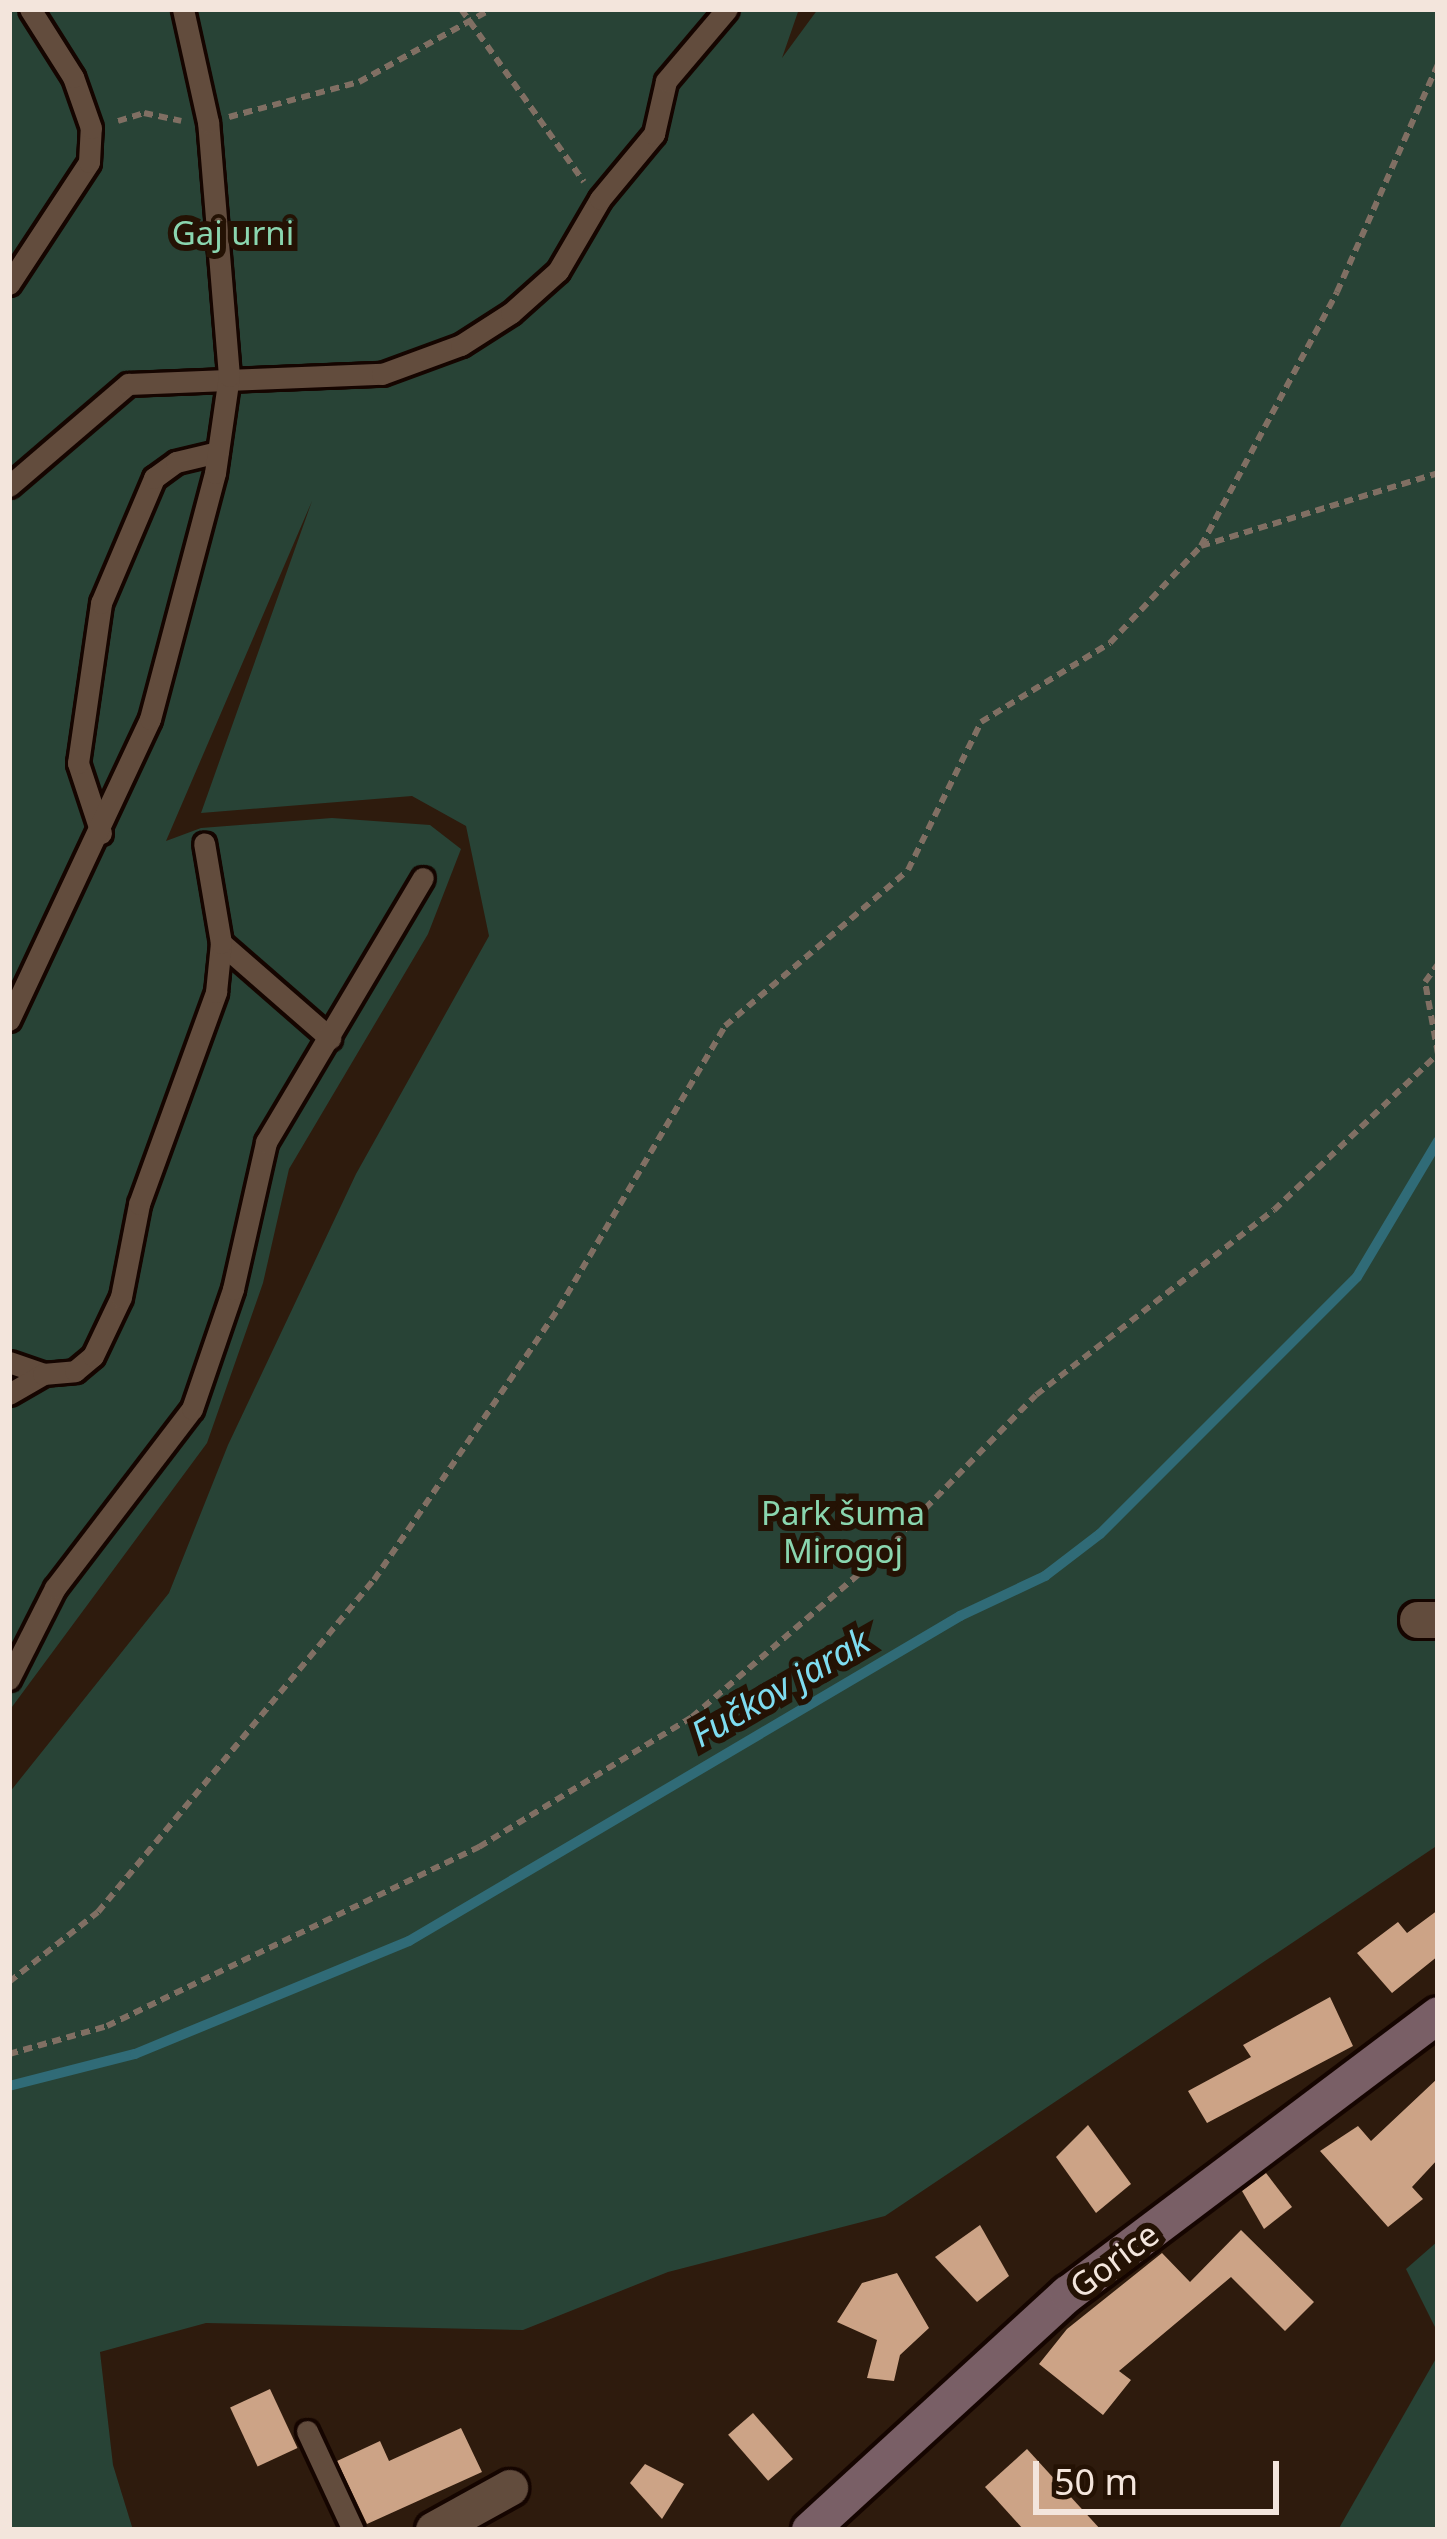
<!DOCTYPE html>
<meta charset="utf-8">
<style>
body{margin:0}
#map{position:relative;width:1447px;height:2539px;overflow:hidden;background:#2e1b0d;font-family:"Noto Sans",sans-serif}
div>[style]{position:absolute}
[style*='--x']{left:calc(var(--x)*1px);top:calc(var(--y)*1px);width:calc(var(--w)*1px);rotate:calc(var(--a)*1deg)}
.green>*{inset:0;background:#284336}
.stream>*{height:10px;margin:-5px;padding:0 5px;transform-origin:5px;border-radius:5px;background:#306b77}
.building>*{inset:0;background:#cca386;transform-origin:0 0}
.path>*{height:6px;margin-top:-3px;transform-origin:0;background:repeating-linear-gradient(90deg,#806f63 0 9px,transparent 0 15px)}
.roads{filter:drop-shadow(3px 0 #150500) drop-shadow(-3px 0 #150500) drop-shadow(0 3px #150500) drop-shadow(0 -3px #150500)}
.lane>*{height:21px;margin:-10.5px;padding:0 10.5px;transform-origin:10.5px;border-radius:10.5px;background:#624c3d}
.street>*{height:36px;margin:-18px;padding:0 18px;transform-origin:18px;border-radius:18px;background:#624c3d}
.secondary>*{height:36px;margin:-18px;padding:0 18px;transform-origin:18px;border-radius:18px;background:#795f66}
span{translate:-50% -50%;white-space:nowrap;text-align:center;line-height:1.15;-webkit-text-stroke:12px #241204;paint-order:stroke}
.park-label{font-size:33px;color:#8ad6af}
.street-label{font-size:33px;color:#f3e5dc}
.water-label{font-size:36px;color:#7edcf0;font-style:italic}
.frame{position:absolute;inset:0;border:12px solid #f3e5dc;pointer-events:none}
.scale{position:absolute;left:1033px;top:2461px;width:246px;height:54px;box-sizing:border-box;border:6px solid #f3e5dc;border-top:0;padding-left:15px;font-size:36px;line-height:42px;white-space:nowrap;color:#f3e5dc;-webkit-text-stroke:9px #241204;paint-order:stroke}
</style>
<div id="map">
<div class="green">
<i style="clip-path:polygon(9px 9px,799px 9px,782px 58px,818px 9px,1438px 9px,1438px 1845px,885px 2216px,668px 2272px,523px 2330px,206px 2323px,100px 2352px,113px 2465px,133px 2530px,9px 2530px,9px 1793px,169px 1593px,228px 1445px,356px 1174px,489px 936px,466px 826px,412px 796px,201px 813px,312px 501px,166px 841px,201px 828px,332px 818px,430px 825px,461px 849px,428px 934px,289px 1169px,263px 1283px,207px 1443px,9px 1711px)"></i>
<i style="clip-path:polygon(1438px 2241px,1438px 2333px,1406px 2269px)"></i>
<i style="clip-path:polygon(1438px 2355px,1438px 2530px,1338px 2530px)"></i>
</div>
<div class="stream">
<i style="--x:9;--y:2086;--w:130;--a:-14.3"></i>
<i style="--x:135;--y:2054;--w:296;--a:-22.4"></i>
<i style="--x:409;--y:1941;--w:640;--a:-30.53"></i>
<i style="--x:960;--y:1616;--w:94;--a:-25.2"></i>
<i style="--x:1045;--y:1576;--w:69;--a:-37.4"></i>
<i style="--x:1100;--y:1534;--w:363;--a:-45"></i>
<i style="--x:1357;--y:1277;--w:158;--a:-59.2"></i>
</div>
<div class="building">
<i style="clip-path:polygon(1438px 1910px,1438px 1956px,1392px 1993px,1357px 1953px,1398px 1922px,1407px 1933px)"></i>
<i style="clip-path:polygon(1330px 1997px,1353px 2046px,1207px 2123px,1188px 2091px,1251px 2057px,1243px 2045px)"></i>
<i style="clip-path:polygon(1438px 2078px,1438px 2159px,1412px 2187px,1423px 2199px,1388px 2227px,1320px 2151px,1358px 2126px,1371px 2141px)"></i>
<i style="clip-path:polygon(1088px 2125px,1131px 2184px,1096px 2213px,1056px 2157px)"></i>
<i style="clip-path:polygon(1266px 2173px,1292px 2207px,1264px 2229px,1242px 2191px)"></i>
<i style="clip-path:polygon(980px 2225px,1009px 2276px,977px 2302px,935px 2257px)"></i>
<i style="clip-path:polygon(1241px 2230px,1314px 2302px,1285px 2331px,1231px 2277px,1119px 2371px,1131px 2380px,1103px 2415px,1039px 2364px,1067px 2329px,1162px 2253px,1190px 2282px)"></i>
<i style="clip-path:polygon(897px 2273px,929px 2328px,900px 2355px,894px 2381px,867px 2378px,877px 2340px,837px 2322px,862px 2283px)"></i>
<i style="left:270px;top:2389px;width:65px;height:44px;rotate:65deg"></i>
<i style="left:753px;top:2413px;width:61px;height:33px;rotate:49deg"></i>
<i style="clip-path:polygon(461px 2428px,482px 2472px,367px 2524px,337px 2461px,380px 2441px,389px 2461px)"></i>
<i style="clip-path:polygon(1027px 2449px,1101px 2530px,1024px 2530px,985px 2487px)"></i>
<i style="clip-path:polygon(645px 2464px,684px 2484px,662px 2519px,630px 2483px)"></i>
</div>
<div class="path">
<i style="--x:461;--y:9;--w:212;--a:54.6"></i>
<i style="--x:229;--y:117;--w:135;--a:-15.1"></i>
<i style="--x:359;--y:82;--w:151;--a:-28.9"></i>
<i style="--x:118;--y:121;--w:27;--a:-17"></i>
<i style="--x:144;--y:113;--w:38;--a:12"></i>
<i style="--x:1201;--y:546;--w:248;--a:-17.1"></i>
<i style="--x:9;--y:1982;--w:113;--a:-38.2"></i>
<i style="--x:98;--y:1912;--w:432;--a:-50.3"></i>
<i style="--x:374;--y:1580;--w:329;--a:-55.8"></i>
<i style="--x:559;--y:1308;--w:327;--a:-59.5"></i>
<i style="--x:725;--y:1026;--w:240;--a:-40.4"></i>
<i style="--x:908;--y:870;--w:165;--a:-63.7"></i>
<i style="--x:981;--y:722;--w:151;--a:-31.5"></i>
<i style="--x:1110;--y:643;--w:133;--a:-46.8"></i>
<i style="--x:1201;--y:546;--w:288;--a:-61.8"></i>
<i style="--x:1337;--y:292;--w:249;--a:-66.1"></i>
<i style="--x:9;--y:2054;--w:102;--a:-15.9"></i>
<i style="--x:107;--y:2026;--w:413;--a:-25.7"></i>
<i style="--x:479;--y:1847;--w:250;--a:-31.4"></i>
<i style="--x:692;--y:1717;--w:238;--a:-40.6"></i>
<i style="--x:873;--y:1562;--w:233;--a:-45.7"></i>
<i style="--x:1036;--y:1395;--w:301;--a:-37.9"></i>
<i style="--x:1274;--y:1210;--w:226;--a:-43.6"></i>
<i style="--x:1438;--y:1054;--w:73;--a:-100.2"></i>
<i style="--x:1425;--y:982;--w:22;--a:-54"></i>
</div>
<div class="roads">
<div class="lane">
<i style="--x:9;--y:284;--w:146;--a:-56.7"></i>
<i style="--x:89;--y:162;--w:34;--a:-87"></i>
<i style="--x:91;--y:128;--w:54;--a:-109.4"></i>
<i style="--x:73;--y:77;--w:80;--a:-122.3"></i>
<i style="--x:9;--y:486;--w:157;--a:-40.6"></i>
<i style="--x:128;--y:384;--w:254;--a:-2.3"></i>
<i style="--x:382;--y:374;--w:84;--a:-20.2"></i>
<i style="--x:461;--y:345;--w:59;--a:-32.6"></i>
<i style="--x:511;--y:313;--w:63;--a:-41.8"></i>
<i style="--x:558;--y:271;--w:83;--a:-59.7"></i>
<i style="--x:600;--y:199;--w:85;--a:-50.3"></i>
<i style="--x:654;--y:134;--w:54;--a:-77.2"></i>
<i style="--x:666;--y:81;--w:94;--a:-49.7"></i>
<i style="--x:101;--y:833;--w:74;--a:-108.2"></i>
<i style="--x:78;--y:763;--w:162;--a:-81.8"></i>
<i style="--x:101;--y:603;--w:136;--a:-67"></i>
<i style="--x:154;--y:478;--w:27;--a:-36"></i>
<i style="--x:176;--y:462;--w:43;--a:-13.4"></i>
<i style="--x:221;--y:943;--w:145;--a:41.1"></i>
<i style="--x:9;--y:1020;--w:332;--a:-64.9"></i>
<i style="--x:150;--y:719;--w:254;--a:-75.2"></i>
<i style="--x:215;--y:473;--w:98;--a:-81.8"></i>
<i style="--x:229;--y:376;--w:255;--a:-94.7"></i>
<i style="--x:208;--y:122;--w:116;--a:-102.5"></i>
<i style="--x:9;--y:1362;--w:36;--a:19"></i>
<i style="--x:9;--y:1394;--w:39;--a:-30"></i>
<i style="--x:43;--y:1374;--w:32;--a:-5"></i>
<i style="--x:75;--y:1371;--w:23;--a:-40"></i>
<i style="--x:93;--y:1356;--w:65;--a:-64.6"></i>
<i style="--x:121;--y:1297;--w:95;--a:-79"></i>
<i style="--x:139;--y:1204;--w:226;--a:-70"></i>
<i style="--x:216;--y:992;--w:49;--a:-84.2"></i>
<i style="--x:221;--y:943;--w:101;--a:-99.6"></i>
<i style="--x:9;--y:1679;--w:102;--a:-63.2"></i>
<i style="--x:55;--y:1588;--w:225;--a:-52.6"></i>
<i style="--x:192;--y:1409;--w:127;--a:-71.1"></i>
<i style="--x:233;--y:1289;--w:151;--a:-77.3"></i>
<i style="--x:266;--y:1142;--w:307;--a:-59.3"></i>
<i style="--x:307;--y:2431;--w:109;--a:65.1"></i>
</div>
<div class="street">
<i style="--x:1418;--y:1620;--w:20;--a:0"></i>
<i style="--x:434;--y:2530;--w:87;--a:-28.9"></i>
</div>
<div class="secondary">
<i style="--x:810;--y:2530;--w:350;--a:-42.5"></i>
<i style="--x:1068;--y:2294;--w:463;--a:-37"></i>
</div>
</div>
<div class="park-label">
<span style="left:233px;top:233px">Gaj urni</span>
<span style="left:843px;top:1532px">Park šuma<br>Mirogoj</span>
</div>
<div class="street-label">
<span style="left:1114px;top:2260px;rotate:-37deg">Gorice</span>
</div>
<div class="water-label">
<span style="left:780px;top:1687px;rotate:-30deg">Fučkov jarak</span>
</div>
<div class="frame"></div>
<div class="scale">50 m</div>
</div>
